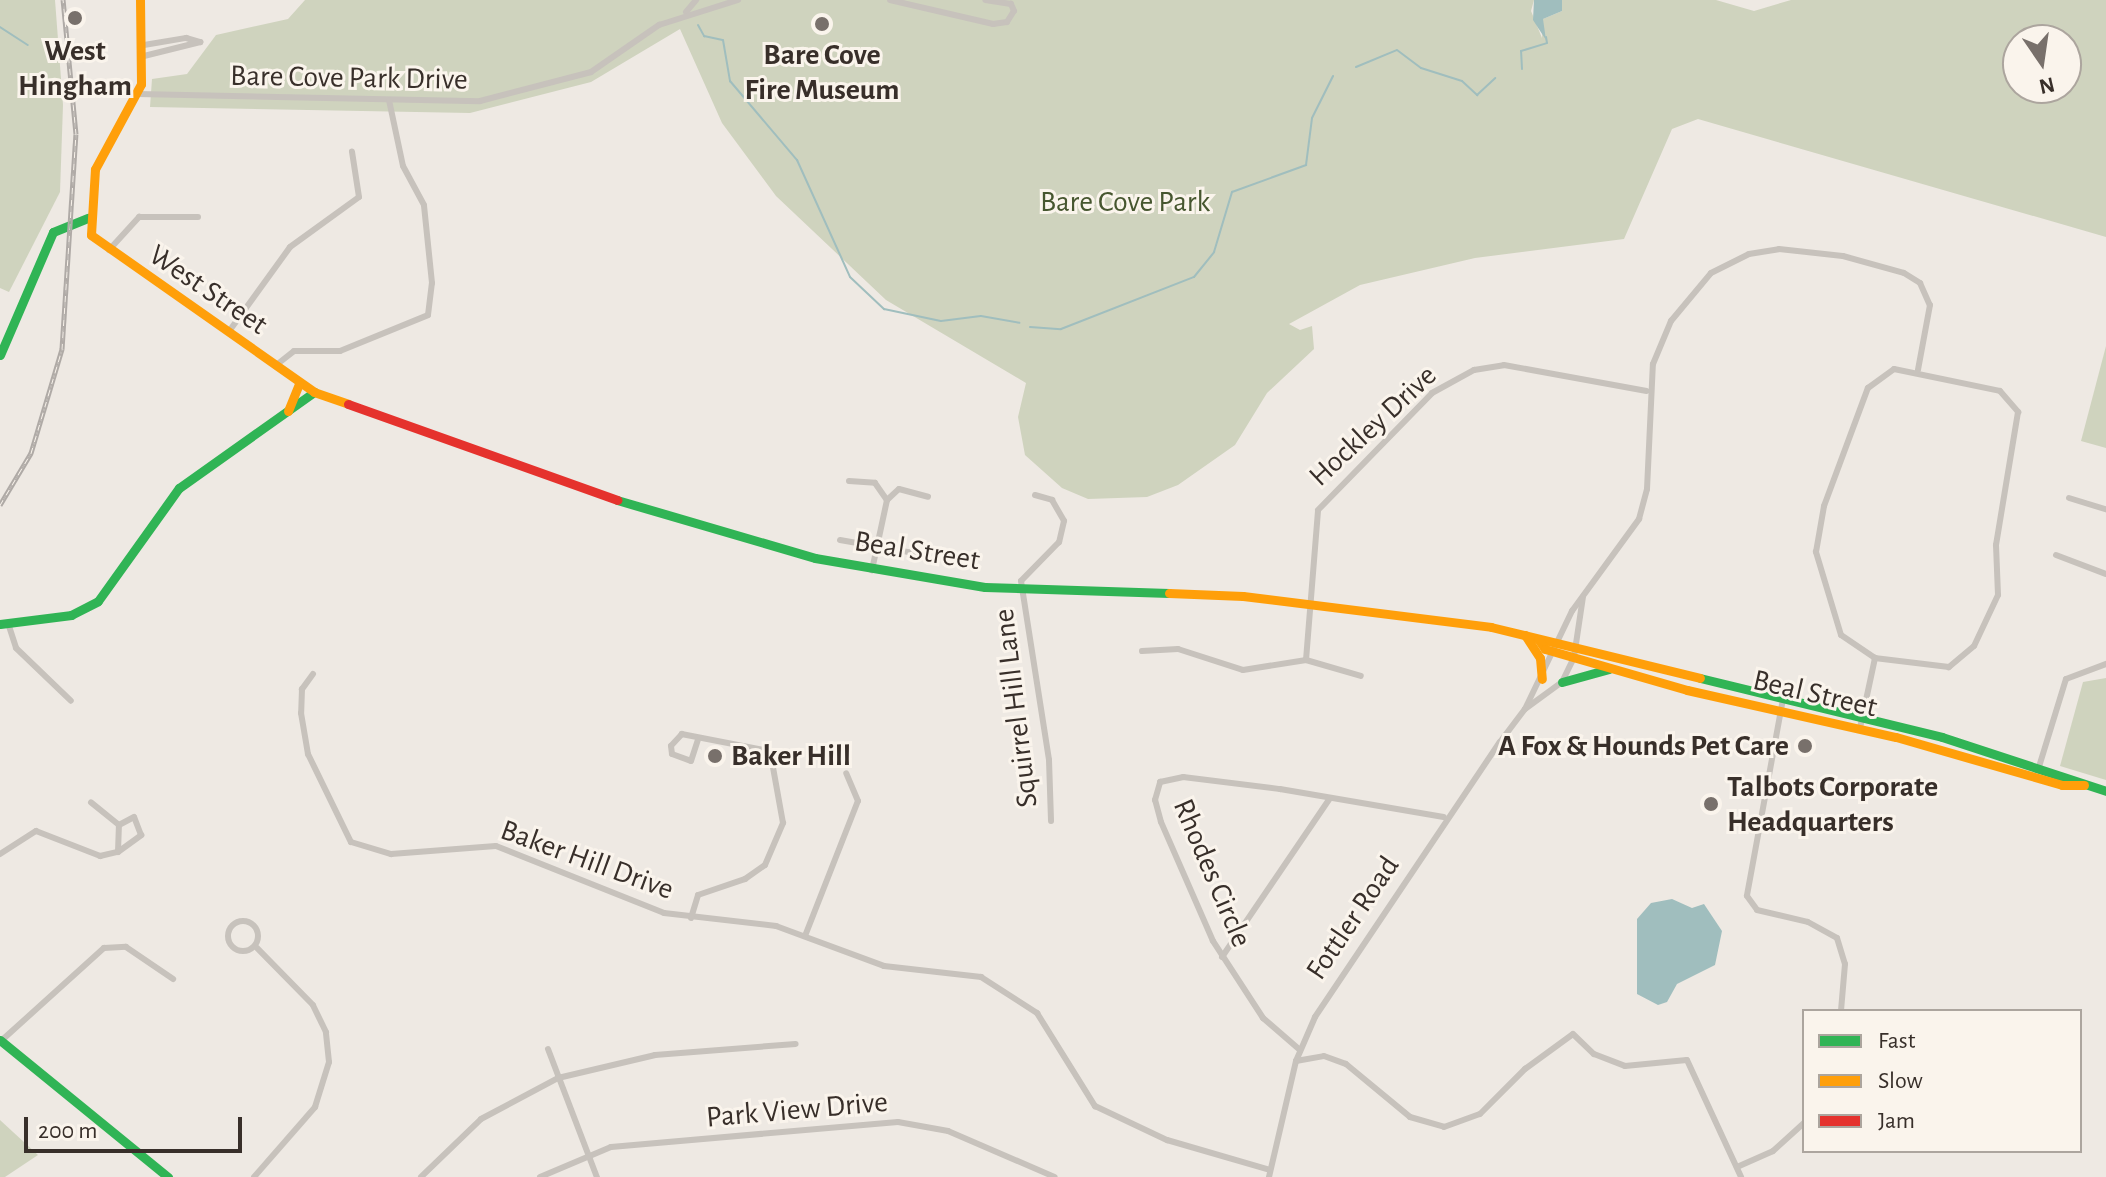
<!DOCTYPE html>
<style>
body{margin:0}
#map{position:relative;width:2106px;height:1177px;overflow:hidden;background:#eee9e3;font-family:"Alegreya Sans",sans-serif}
div>[style]{position:absolute}
[style*='--x']{left:calc(var(--x)*1px);top:calc(var(--y)*1px);width:calc(var(--w)*1px);rotate:calc(var(--a)*1deg)}
.green>*{inset:0;background:#cfd3be}
.water>*{inset:0;background:#a0bebe}
.stream>*{height:2px;margin:-1px;padding:0 1px;transform-origin:1px;border-radius:1px;background:#a0bebe}
.street>*{height:6px;margin:-3px;padding:0 3px;transform-origin:3px;border-radius:3px;background:#c7c2bc}
.street>.ring{margin:-3px;padding:0;box-sizing:content-box;background:none;border:6px solid #c7c2bc;border-radius:50%}
.fast>*{height:9px;margin:-4.5px;padding:0 4.5px;transform-origin:4.5px;border-radius:4.5px;background:#30b455}
.slow>*{height:9px;margin:-4.5px;padding:0 4.5px;transform-origin:4.5px;border-radius:4.5px;background:#ff9f0a}
.jam>*{height:9px;margin:-4.5px;padding:0 4.5px;transform-origin:4.5px;border-radius:4.5px;background:#e5322d}
.rail>*{height:5px;margin-top:-2.5px;transform-origin:0;background:repeating-linear-gradient(90deg,#faf4ec 0 6px,#afaaa6 0 12px);box-sizing:border-box;border-block:2px solid #afaaa6}
.dots>*{width:22px;height:22px;translate:-50% -50%;box-sizing:border-box;border:4px solid #faf4ec;border-radius:50%}
span{translate:-50% -50%;white-space:nowrap;text-align:center;line-height:1.15;-webkit-text-stroke:6px #faf4ec;paint-order:stroke}
.poi-label{font-size:30px;color:#382f2a;font-weight:700}
.right{translate:-100% -50%;text-align:right}
.left{translate:0 -50%;text-align:left}
.street-label{font-size:30px;color:#382f2a}
.park-label{font-size:30px;color:#46562f}
.legend{position:absolute;left:1802px;top:1009px;width:280px;height:144px;box-sizing:border-box;background:#faf4ec;border:2px solid #aca59e;margin:0;padding:10px 14px;list-style:none;font-size:24px;color:#382f2a}
.legend li{display:flex;align-items:center;gap:16px;height:40px}
.legend b{width:40px;border:2px solid #aca59e}
.north{position:absolute;left:2002px;top:24px;width:80px;height:80px;box-sizing:border-box;background:#faf4ec;border:2px solid #aca59e;border-radius:50%;rotate:167deg;font-size:22px;font-weight:700;line-height:32px;text-align:center;color:#382f2a}
.north::after{content:'';display:block;margin:auto;width:28px;height:36px;background:#78706b;clip-path:polygon(50% 0,100% 100%,50% 72%,0 100%)}
.scale{position:absolute;left:24px;top:1117px;width:218px;height:36px;box-sizing:border-box;border:4px solid #382f2a;border-top:0;padding-left:10px;font-size:24px;line-height:28px;white-space:nowrap;color:#382f2a;-webkit-text-stroke:6px #faf4ec;paint-order:stroke}
</style>
<div id="map">
<div class="green">
<i style="clip-path:polygon(0 0,55px 0,63px 105px,60px 192px,9px 292px,0 288px)"></i>
<i style="clip-path:polygon(evenodd,305px 0,1534px 0,1531px 11px,1542px 38px,1543px 19px,1562px 11px,1562px 0,1716px 0,1754px 11px,1791px 0,2106px 0,2106px 237px,1698px 119px,1672px 129px,1624px 239px,1475px 258px,1360px 285px,1289px 324px,1300px 330px,1312px 326px,1314px 349px,1267px 393px,1235px 445px,1178px 485px,1147px 497px,1088px 499px,1062px 488px,1025px 455px,1018px 417px,1026px 383px,886px 300px,776px 196px,722px 123px,680px 29px,591px 82px,470px 113px,150px 107px,152px 79px,187px 74px,216px 35px,288px 19px,305px 0,2018px 40px,2066px 40px,2066px 88px,2018px 88px,2018px 40px)"></i>
<i style="clip-path:polygon(2106px 346px,2106px 448px,2081px 441px)"></i>
<i style="clip-path:polygon(2106px 678px,2106px 780px,2060px 766px,2083px 682px)"></i>
<i style="clip-path:polygon(0 1120px,38px 1155px,5px 1177px,0 1177px)"></i>
</div>
<div class="water">
<i style="clip-path:polygon(1534px 0,1562px 0,1562px 11px,1543px 19px,1546px 40px,1533px 20px)"></i>
<i style="clip-path:polygon(1672px 899px,1692px 908px,1704px 904px,1722px 931px,1715px 965px,1677px 984px,1667px 1002px,1658px 1005px,1637px 994px,1637px 919px,1651px 903px)"></i>
</div>
<div class="stream">
<i style="--x:698;--y:25;--w:13;--a:61"></i>
<i style="--x:704;--y:36;--w:19;--a:12"></i>
<i style="--x:723;--y:40;--w:42;--a:80.3"></i>
<i style="--x:730;--y:81;--w:104;--a:49.7"></i>
<i style="--x:797;--y:160;--w:128;--a:65.6"></i>
<i style="--x:850;--y:277;--w:47;--a:43.3"></i>
<i style="--x:884;--y:309;--w:58;--a:11.9"></i>
<i style="--x:941;--y:321;--w:40;--a:-7.1"></i>
<i style="--x:981;--y:316;--w:39;--a:10"></i>
<i style="--x:0;--y:27;--w:33;--a:33"></i>
<i style="--x:1356;--y:67;--w:44;--a:-22.5"></i>
<i style="--x:1397;--y:50;--w:30;--a:37"></i>
<i style="--x:1421;--y:68;--w:43;--a:17.6"></i>
<i style="--x:1462;--y:81;--w:21;--a:43"></i>
<i style="--x:1477;--y:95;--w:25;--a:-43"></i>
<i style="--x:1522;--y:69;--w:18;--a:-93"></i>
<i style="--x:1521;--y:51;--w:27;--a:-17"></i>
<i style="--x:1547;--y:43;--w:6;--a:-99"></i>
<i style="--x:1030;--y:327;--w:31;--a:4"></i>
<i style="--x:1061;--y:329;--w:143;--a:-21.4"></i>
<i style="--x:1194;--y:277;--w:32;--a:-51"></i>
<i style="--x:1214;--y:252;--w:63;--a:-73.3"></i>
<i style="--x:1232;--y:192;--w:79;--a:-20"></i>
<i style="--x:1306;--y:165;--w:47;--a:-82.7"></i>
<i style="--x:1312;--y:118;--w:47;--a:-63.4"></i>
</div>
<div class="street">
<i style="--x:890;--y:0;--w:106;--a:13.1"></i>
<i style="--x:993;--y:24;--w:14;--a:-8"></i>
<i style="--x:1007;--y:22;--w:13;--a:-58"></i>
<i style="--x:1014;--y:11;--w:8;--a:-113"></i>
<i style="--x:1011;--y:4;--w:26;--a:-171"></i>
<i style="--x:686;--y:12;--w:16;--a:-50"></i>
<i style="--x:144;--y:45;--w:43;--a:-9.5"></i>
<i style="--x:186;--y:38;--w:15;--a:16"></i>
<i style="--x:144;--y:56;--w:58;--a:-14"></i>
<i style="--x:138;--y:94;--w:342;--a:1.2"></i>
<i style="--x:480;--y:101;--w:115;--a:-14.6"></i>
<i style="--x:591;--y:72;--w:83;--a:-34.7"></i>
<i style="--x:659;--y:25;--w:83;--a:-17.6"></i>
<i style="--x:109;--y:250;--w:45;--a:-47.7"></i>
<i style="--x:139;--y:217;--w:59;--a:0"></i>
<i style="--x:230;--y:330;--w:102;--a:-54.1"></i>
<i style="--x:290;--y:247;--w:85;--a:-35.9"></i>
<i style="--x:359;--y:197;--w:46;--a:-98.8"></i>
<i style="--x:275;--y:366;--w:24;--a:-38"></i>
<i style="--x:294;--y:351;--w:46;--a:0"></i>
<i style="--x:340;--y:351;--w:95;--a:-22.2"></i>
<i style="--x:428;--y:315;--w:32;--a:-83"></i>
<i style="--x:432;--y:283;--w:78;--a:-95.9"></i>
<i style="--x:424;--y:205;--w:44;--a:-118.3"></i>
<i style="--x:403;--y:166;--w:67;--a:-102"></i>
<i style="--x:1894;--y:369;--w:108;--a:11.7"></i>
<i style="--x:2000;--y:391;--w:28;--a:49"></i>
<i style="--x:2018;--y:412;--w:135;--a:99.4"></i>
<i style="--x:1996;--y:545;--w:50;--a:87.7"></i>
<i style="--x:1998;--y:595;--w:56;--a:115.2"></i>
<i style="--x:1974;--y:646;--w:33;--a:140"></i>
<i style="--x:1949;--y:667;--w:75;--a:-173.1"></i>
<i style="--x:1875;--y:658;--w:41;--a:-145.9"></i>
<i style="--x:1841;--y:635;--w:87;--a:-106.8"></i>
<i style="--x:1816;--y:552;--w:47;--a:-80.1"></i>
<i style="--x:1824;--y:506;--w:126;--a:-69.6"></i>
<i style="--x:1868;--y:388;--w:32;--a:-36"></i>
<i style="--x:849;--y:481;--w:26;--a:4"></i>
<i style="--x:875;--y:483;--w:21;--a:55"></i>
<i style="--x:887;--y:500;--w:72;--a:102.1"></i>
<i style="--x:1035;--y:495;--w:18;--a:16"></i>
<i style="--x:1052;--y:500;--w:24;--a:60"></i>
<i style="--x:1064;--y:521;--w:22;--a:103"></i>
<i style="--x:1059;--y:542;--w:54;--a:134.3"></i>
<i style="--x:1021;--y:581;--w:181;--a:81.1"></i>
<i style="--x:1049;--y:760;--w:61;--a:88.1"></i>
<i style="--x:2069;--y:498;--w:39;--a:17"></i>
<i style="--x:887;--y:500;--w:16;--a:-43"></i>
<i style="--x:899;--y:489;--w:30;--a:15"></i>
<i style="--x:840;--y:540;--w:80;--a:10"></i>
<i style="--x:2056;--y:555;--w:53;--a:20.8"></i>
<i style="--x:8;--y:623;--w:26;--a:72"></i>
<i style="--x:16;--y:648;--w:76;--a:43.9"></i>
<i style="--x:1142;--y:651;--w:36;--a:-3"></i>
<i style="--x:1178;--y:649;--w:68;--a:17.9"></i>
<i style="--x:1243;--y:670;--w:64;--a:-9"></i>
<i style="--x:1306;--y:660;--w:57;--a:16.2"></i>
<i style="--x:1306;--y:660;--w:150;--a:-85.4"></i>
<i style="--x:1318;--y:510;--w:163;--a:-45.7"></i>
<i style="--x:1432;--y:393;--w:48;--a:-28.7"></i>
<i style="--x:1474;--y:370;--w:30;--a:-9"></i>
<i style="--x:1504;--y:365;--w:145;--a:10.3"></i>
<i style="--x:313;--y:674;--w:19;--a:126"></i>
<i style="--x:302;--y:689;--w:24;--a:92"></i>
<i style="--x:301;--y:713;--w:42;--a:80.3"></i>
<i style="--x:308;--y:754;--w:98;--a:64"></i>
<i style="--x:351;--y:842;--w:42;--a:16.7"></i>
<i style="--x:391;--y:854;--w:105;--a:-4.4"></i>
<i style="--x:496;--y:846;--w:181;--a:21.7"></i>
<i style="--x:664;--y:913;--w:113;--a:6.6"></i>
<i style="--x:776;--y:926;--w:115;--a:20.3"></i>
<i style="--x:884;--y:966;--w:98;--a:6.5"></i>
<i style="--x:981;--y:977;--w:67;--a:32.7"></i>
<i style="--x:1037;--y:1013;--w:110;--a:58.1"></i>
<i style="--x:1095;--y:1106;--w:80;--a:25.3"></i>
<i style="--x:1167;--y:1140;--w:107;--a:16.2"></i>
<i style="--x:1783;--y:699;--w:200;--a:100.4"></i>
<i style="--x:1747;--y:896;--w:17;--a:54"></i>
<i style="--x:1757;--y:910;--w:52;--a:13.2"></i>
<i style="--x:1808;--y:922;--w:33;--a:29"></i>
<i style="--x:1837;--y:938;--w:27;--a:73"></i>
<i style="--x:1845;--y:964;--w:47;--a:94.9"></i>
<i style="--x:1525;--y:709;--w:109;--a:-64.4"></i>
<i style="--x:1572;--y:611;--w:114;--a:-53.9"></i>
<i style="--x:1639;--y:519;--w:31;--a:-75"></i>
<i style="--x:1647;--y:489;--w:125;--a:-87.3"></i>
<i style="--x:1653;--y:364;--w:47;--a:-67.3"></i>
<i style="--x:1671;--y:321;--w:62;--a:-50.2"></i>
<i style="--x:1711;--y:273;--w:42;--a:-26.6"></i>
<i style="--x:1749;--y:254;--w:30;--a:-9"></i>
<i style="--x:1779;--y:249;--w:64;--a:6.2"></i>
<i style="--x:1843;--y:256;--w:63;--a:15.6"></i>
<i style="--x:1904;--y:273;--w:19;--a:32"></i>
<i style="--x:1920;--y:283;--w:24;--a:66"></i>
<i style="--x:1930;--y:305;--w:66;--a:100.5"></i>
<i style="--x:1860;--y:728;--w:72;--a:-77.9"></i>
<i style="--x:2038;--y:770;--w:95;--a:-72.9"></i>
<i style="--x:2066;--y:679;--w:43;--a:-20.6"></i>
<i style="--x:118;--y:852;--w:27;--a:-88"></i>
<i style="--x:0;--y:854;--w:43;--a:-32.6"></i>
<i style="--x:36;--y:831;--w:69;--a:21.3"></i>
<i style="--x:100;--y:856;--w:18;--a:-13"></i>
<i style="--x:118;--y:852;--w:29;--a:-36"></i>
<i style="--x:141;--y:835;--w:19;--a:-111"></i>
<i style="--x:134;--y:817;--w:17;--a:152"></i>
<i style="--x:119;--y:825;--w:36;--a:-141"></i>
<i style="--x:691;--y:918;--w:24;--a:-73"></i>
<i style="--x:698;--y:895;--w:50;--a:-18.8"></i>
<i style="--x:745;--y:879;--w:24;--a:-35"></i>
<i style="--x:765;--y:865;--w:46;--a:-66.8"></i>
<i style="--x:783;--y:823;--w:62;--a:-100.2"></i>
<i style="--x:772;--y:762;--w:14;--a:-124"></i>
<i style="--x:764;--y:750;--w:84;--a:-169"></i>
<i style="--x:682;--y:734;--w:16;--a:133"></i>
<i style="--x:671;--y:746;--w:8;--a:83"></i>
<i style="--x:672;--y:754;--w:20;--a:20"></i>
<i style="--x:691;--y:761;--w:22;--a:-72"></i>
<i class="ring" style="left:228px;top:921px;width:24px;height:24px"></i>
<i style="--x:805;--y:936;--w:145;--a:-68.6"></i>
<i style="--x:858;--y:801;--w:30;--a:-113"></i>
<i style="--x:1222;--y:957;--w:192;--a:-55.8"></i>
<i style="--x:1;--y:1041;--w:139;--a:-42.1"></i>
<i style="--x:104;--y:948;--w:22;--a:-3"></i>
<i style="--x:126;--y:947;--w:57;--a:34.2"></i>
<i style="--x:548;--y:1049;--w:137;--a:69.1"></i>
<i style="--x:1300;--y:1050;--w:49;--a:-139.1"></i>
<i style="--x:1263;--y:1018;--w:92;--a:-123"></i>
<i style="--x:1213;--y:941;--w:130;--a:-113.6"></i>
<i style="--x:1161;--y:822;--w:23;--a:-105"></i>
<i style="--x:1155;--y:800;--w:19;--a:-74"></i>
<i style="--x:1160;--y:782;--w:24;--a:-12"></i>
<i style="--x:1183;--y:777;--w:98;--a:7.1"></i>
<i style="--x:1280;--y:789;--w:166;--a:9.7"></i>
<i style="--x:1296;--y:1061;--w:28;--a:-10"></i>
<i style="--x:1324;--y:1056;--w:23;--a:20"></i>
<i style="--x:1346;--y:1064;--w:83;--a:39.6"></i>
<i style="--x:1410;--y:1117;--w:35;--a:16"></i>
<i style="--x:1444;--y:1127;--w:38;--a:-20"></i>
<i style="--x:1480;--y:1114;--w:64;--a:-45"></i>
<i style="--x:1525;--y:1069;--w:59;--a:-36.1"></i>
<i style="--x:1573;--y:1034;--w:29;--a:44"></i>
<i style="--x:1594;--y:1054;--w:33;--a:21"></i>
<i style="--x:1625;--y:1066;--w:62;--a:-5.5"></i>
<i style="--x:1687;--y:1060;--w:129;--a:65.2"></i>
<i style="--x:1737;--y:1167;--w:39;--a:-24"></i>
<i style="--x:1773;--y:1151;--w:42;--a:-42.1"></i>
<i style="--x:254;--y:1177;--w:93;--a:-48.9"></i>
<i style="--x:315;--y:1107;--w:47;--a:-72.7"></i>
<i style="--x:329;--y:1062;--w:30;--a:-96"></i>
<i style="--x:326;--y:1032;--w:30;--a:-116"></i>
<i style="--x:313;--y:1005;--w:80;--a:-134.5"></i>
<i style="--x:421;--y:1177;--w:83;--a:-44"></i>
<i style="--x:481;--y:1119;--w:87;--a:-28"></i>
<i style="--x:558;--y:1078;--w:100;--a:-13.3"></i>
<i style="--x:655;--y:1055;--w:141;--a:-4.5"></i>
<i style="--x:540;--y:1177;--w:77;--a:-22.9"></i>
<i style="--x:611;--y:1147;--w:288;--a:-5"></i>
<i style="--x:898;--y:1122;--w:51;--a:10.2"></i>
<i style="--x:948;--y:1131;--w:116;--a:23.3"></i>
<i style="--x:1269;--y:1177;--w:119;--a:-76.9"></i>
<i style="--x:1296;--y:1061;--w:48;--a:-66.6"></i>
<i style="--x:1315;--y:1017;--w:331;--a:-56.1"></i>
<i style="--x:1500;--y:742;--w:41;--a:-52.9"></i>
<i style="--x:1525;--y:709;--w:46;--a:-36.1"></i>
<i style="--x:1562;--y:682;--w:28;--a:-64"></i>
<i style="--x:1574;--y:657;--w:61;--a:-81.5"></i>
</div>
<div class="fast">
<i style="--x:0;--y:355;--w:134;--a:-66.7"></i>
<i style="--x:53;--y:232;--w:38;--a:-22"></i>
<i style="--x:617;--y:500;--w:206;--a:16.3"></i>
<i style="--x:815;--y:558;--w:172;--a:9.7"></i>
<i style="--x:985;--y:587;--w:184;--a:1.9"></i>
<i style="--x:0;--y:624;--w:72;--a:-7.2"></i>
<i style="--x:71;--y:615;--w:30;--a:-27"></i>
<i style="--x:98;--y:601;--w:139;--a:-54.4"></i>
<i style="--x:179;--y:488;--w:166;--a:-35.4"></i>
<i style="--x:1700;--y:678;--w:249;--a:13.7"></i>
<i style="--x:1942;--y:737;--w:173;--a:18.2"></i>
<i style="--x:1562;--y:682;--w:49;--a:-15.5"></i>
<i style="--x:0;--y:1040;--w:217;--a:39.2"></i>
</div>
<div class="slow">
<i style="--x:140;--y:0;--w:84;--a:89.3"></i>
<i style="--x:141;--y:84;--w:97;--a:118.4"></i>
<i style="--x:95;--y:169;--w:66;--a:93.5"></i>
<i style="--x:91;--y:235;--w:273;--a:35.1"></i>
<i style="--x:314;--y:392;--w:36;--a:19"></i>
<i style="--x:288;--y:411;--w:29;--a:-68"></i>
<i style="--x:1169;--y:593;--w:74;--a:2.3"></i>
<i style="--x:1243;--y:596;--w:250;--a:7.1"></i>
<i style="--x:1491;--y:627;--w:215;--a:13.7"></i>
<i style="--x:1525;--y:635;--w:27;--a:57"></i>
<i style="--x:1540;--y:658;--w:21;--a:85"></i>
<i style="--x:1538;--y:639;--w:12;--a:55"></i>
<i style="--x:1545;--y:649;--w:148;--a:16.1"></i>
<i style="--x:1687;--y:690;--w:214;--a:12.7"></i>
<i style="--x:1896;--y:737;--w:173;--a:16.1"></i>
<i style="--x:2062;--y:785;--w:22;--a:0"></i>
</div>
<div class="jam">
<i style="--x:348;--y:404;--w:286;--a:19.6"></i>
</div>
<div class="rail">
<i style="--x:0;--y:505;--w:61;--a:-59.2"></i>
<i style="--x:31;--y:453;--w:109;--a:-73.4"></i>
<i style="--x:62;--y:349;--w:215;--a:-86.3"></i>
<i style="--x:76;--y:134;--w:135;--a:-95.5"></i>
</div>
<div class="dots">
<i style="left:75px;top:18px;background:#78706b"></i>
<i style="left:822px;top:24px;background:#78706b"></i>
<i style="left:1805px;top:746px;background:#78706b"></i>
<i style="left:715px;top:756px;background:#78706b"></i>
<i style="left:1711px;top:804px;background:#78706b"></i>
</div>
<div class="poi-label">
<span style="left:75px;top:68px">West<br>Hingham</span>
<span style="left:822px;top:72px">Bare Cove<br>Fire Museum</span>
<span class="right" style="left:1789px;top:746px">A Fox &amp; Hounds Pet Care</span>
<span class="left" style="left:731px;top:756px">Baker Hill</span>
<span class="left" style="left:1727px;top:804px">Talbots Corporate<br>Headquarters</span>
</div>
<div class="street-label">
<span style="left:349px;top:78px;rotate:1deg">Bare Cove Park Drive</span>
<span style="left:208px;top:290px;rotate:34deg">West Street</span>
<span style="left:1373px;top:426px;rotate:-43deg">Hockley Drive</span>
<span style="left:917px;top:551px;rotate:9deg">Beal Street</span>
<span style="left:1815px;top:694px;rotate:13deg">Beal Street</span>
<span style="left:1016px;top:708px;rotate:-97deg">Squirrel Hill Lane</span>
<span style="left:587px;top:860px;rotate:20deg">Baker Hill Drive</span>
<span style="left:1212px;top:873px;rotate:67deg">Rhodes Circle</span>
<span style="left:1353px;top:918px;rotate:-56deg">Fottler Road</span>
<span style="left:797px;top:1110px;rotate:-5deg">Park View Drive</span>
</div>
<div class="park-label">
<span style="left:1125px;top:202px">Bare Cove Park</span>
</div>
<ul class="legend">
<li><b style="height:10px;background:#30b455"></b>Fast</li>
<li><b style="height:10px;background:#ff9f0a"></b>Slow</li>
<li><b style="height:10px;background:#e5322d"></b>Jam</li>
</ul>
<div class="north">N</div>
<div class="scale">200 m</div>
</div>
